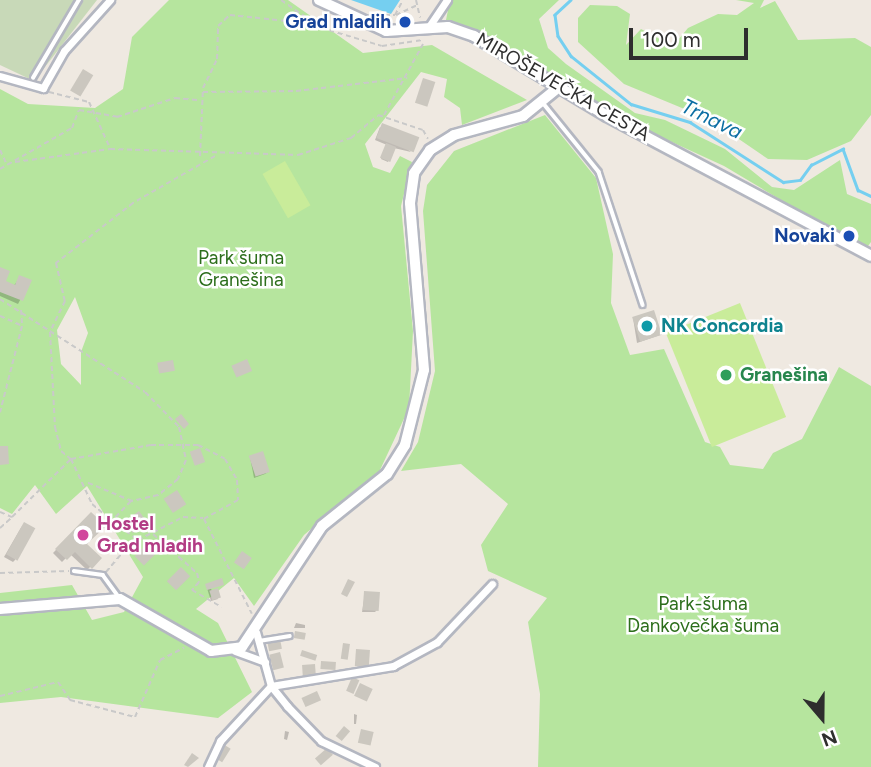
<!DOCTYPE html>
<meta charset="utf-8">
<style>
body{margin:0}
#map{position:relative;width:871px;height:767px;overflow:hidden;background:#efe9e1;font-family:Figtree,sans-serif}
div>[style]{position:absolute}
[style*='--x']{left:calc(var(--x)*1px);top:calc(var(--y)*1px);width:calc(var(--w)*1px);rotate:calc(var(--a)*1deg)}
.green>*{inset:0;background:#b6e59e}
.cemetery>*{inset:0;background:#c8d9b8}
.pitch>*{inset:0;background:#c9ec9a;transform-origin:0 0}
.water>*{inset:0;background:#75cff0}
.shadow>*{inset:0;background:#0003}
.stream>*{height:2.5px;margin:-1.25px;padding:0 1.25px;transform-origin:1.25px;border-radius:1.25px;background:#75cff0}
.building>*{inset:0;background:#cbc7bf;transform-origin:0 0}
.path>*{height:2px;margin-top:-1px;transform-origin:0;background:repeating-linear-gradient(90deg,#c9c9c9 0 5px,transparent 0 8.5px)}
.roads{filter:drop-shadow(2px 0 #b4b7c1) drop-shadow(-2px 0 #b4b7c1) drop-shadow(0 2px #b4b7c1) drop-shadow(0 -2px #b4b7c1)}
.lane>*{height:3.5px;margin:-1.75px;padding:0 1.75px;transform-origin:1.75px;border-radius:1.75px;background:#fff}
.street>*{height:7px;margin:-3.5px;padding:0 3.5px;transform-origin:3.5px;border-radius:3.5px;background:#fff}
.secondary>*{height:10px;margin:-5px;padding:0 5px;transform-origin:5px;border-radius:5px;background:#fff}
.dots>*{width:19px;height:19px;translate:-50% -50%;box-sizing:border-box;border:4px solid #fff;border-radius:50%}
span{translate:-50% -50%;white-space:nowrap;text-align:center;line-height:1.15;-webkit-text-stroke:5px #fff;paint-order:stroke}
.transit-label{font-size:19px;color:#164399;font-weight:700}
.right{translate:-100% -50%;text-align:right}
.street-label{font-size:19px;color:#2e2e2e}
.park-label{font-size:19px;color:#2c6e1b}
.culture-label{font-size:19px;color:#0d838f;font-weight:700}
.left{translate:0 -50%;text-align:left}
.leisure-label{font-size:19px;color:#27864d;font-weight:700}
.hotel-label{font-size:19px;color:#b23c85;font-weight:700}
.water-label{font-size:21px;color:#0d6fa3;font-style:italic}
.north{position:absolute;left:787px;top:683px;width:70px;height:70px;-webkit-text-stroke:5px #fff;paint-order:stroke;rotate:160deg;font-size:19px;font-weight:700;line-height:28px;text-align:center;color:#2e2e2e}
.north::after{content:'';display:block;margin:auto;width:24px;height:32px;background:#2e2e2e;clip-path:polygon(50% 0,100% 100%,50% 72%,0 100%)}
.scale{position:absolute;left:629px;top:28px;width:119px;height:32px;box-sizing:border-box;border:4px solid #2e2e2e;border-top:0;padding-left:9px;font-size:21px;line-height:24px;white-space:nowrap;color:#2e2e2e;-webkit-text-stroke:5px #fff;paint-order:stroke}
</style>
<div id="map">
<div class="green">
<i style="clip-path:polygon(evenodd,169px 0,288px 0,363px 53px,432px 45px,527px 100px,462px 125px,460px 108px,444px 97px,447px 79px,421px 72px,365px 144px,373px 167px,390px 173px,400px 156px,412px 162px,401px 206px,413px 331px,409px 408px,380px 470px,304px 535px,254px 606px,234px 578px,196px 609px,218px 623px,252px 692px,218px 718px,61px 697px,0 703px,0 593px,72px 585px,92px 620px,124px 612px,143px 577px,87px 486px,56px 514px,35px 485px,12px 514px,0 508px,0 89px,28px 104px,95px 108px,123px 89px,132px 37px,169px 0,75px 297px,88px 333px,81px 352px,81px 385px,61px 364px,57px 330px,75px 297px)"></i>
<i style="clip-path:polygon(450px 0,559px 0,539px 19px,548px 48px,566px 64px,635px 113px,665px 120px,725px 149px,772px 187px,794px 190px,840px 160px,847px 194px,871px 204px,871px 242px,865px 250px,724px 166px,613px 115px,473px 29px,446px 20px)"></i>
<i style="clip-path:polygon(736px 0,764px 0,760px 8px,775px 1px,798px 40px,855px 38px,871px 47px,871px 115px,851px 141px,807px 160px,768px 159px,711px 120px,624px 84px,578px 42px,578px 18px,590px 5px,617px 6px,630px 14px,626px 45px,641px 29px,673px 46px,688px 28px,718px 14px,737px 15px,754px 3px)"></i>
<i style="clip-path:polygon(545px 115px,596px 178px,613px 254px,611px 303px,630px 355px,664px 349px,705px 442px,720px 447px,730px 465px,763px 469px,773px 453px,802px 439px,839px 367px,871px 386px,871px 767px,538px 767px,540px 694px,528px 622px,547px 598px,488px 571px,481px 545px,508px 504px,461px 464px,401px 471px,418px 442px,435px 371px,423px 211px,427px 185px,454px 151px)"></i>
</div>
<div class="cemetery">
<i style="clip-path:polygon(0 0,97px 0,34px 81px,0 65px)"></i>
</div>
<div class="pitch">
<i style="left:285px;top:161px;width:51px;height:26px;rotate:60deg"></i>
<i style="left:740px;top:303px;width:123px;height:80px;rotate:68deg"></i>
</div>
<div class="water">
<i style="clip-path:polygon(351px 0,400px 0,391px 14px)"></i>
</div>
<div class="shadow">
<i style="clip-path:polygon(380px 127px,411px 152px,394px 148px,388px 162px,381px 159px,387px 145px,375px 140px)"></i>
<i style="clip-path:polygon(0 269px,4px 282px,13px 287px,20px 277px,30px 281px,18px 304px,0 296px)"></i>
<i style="clip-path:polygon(633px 318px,660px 335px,637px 343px)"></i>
<i style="clip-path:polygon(250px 457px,268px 472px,265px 474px,254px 478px)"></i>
<i style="clip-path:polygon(91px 514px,85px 544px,99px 558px,87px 570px,70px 554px,62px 562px,53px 553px)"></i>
<i style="clip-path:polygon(22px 526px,15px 560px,13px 562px,4px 557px)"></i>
<i style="clip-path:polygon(206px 585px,211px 589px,218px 599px,211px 601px)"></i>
<i style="clip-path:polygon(365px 593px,377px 610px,375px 612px,362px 612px)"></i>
<i style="clip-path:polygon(296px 623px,305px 625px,305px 628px,294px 628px)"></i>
<i style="clip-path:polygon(354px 714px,357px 715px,356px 724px,354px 724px)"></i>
<i style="clip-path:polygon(285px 731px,289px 732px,287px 740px,284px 739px)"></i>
</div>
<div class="stream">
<i style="--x:571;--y:0;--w:22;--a:137"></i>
<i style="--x:555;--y:15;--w:21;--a:82"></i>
<i style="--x:558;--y:36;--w:24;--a:57"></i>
<i style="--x:571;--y:56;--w:77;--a:38.7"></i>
<i style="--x:631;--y:104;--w:62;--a:17"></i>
<i style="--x:690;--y:122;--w:111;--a:32.8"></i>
<i style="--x:783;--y:182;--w:17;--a:-7"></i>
<i style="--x:800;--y:180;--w:19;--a:-54"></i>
<i style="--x:811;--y:165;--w:36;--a:-27"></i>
<i style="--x:843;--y:149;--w:44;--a:69.9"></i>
<i style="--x:858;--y:190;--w:14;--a:25"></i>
</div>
<div class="building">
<i style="left:83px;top:69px;width:12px;height:25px;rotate:31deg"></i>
<i style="left:423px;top:78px;width:13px;height:26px;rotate:18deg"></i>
<i style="left:382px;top:123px;width:40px;height:16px;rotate:21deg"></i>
<i style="left:386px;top:143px;width:11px;height:16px;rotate:22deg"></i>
<i style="clip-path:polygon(0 267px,10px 271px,6px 281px,15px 285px,19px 275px,32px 280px,23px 301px,0 292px)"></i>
<i style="left:654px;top:310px;width:26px;height:23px;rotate:72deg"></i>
<i style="left:247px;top:359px;width:13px;height:17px;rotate:67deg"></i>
<i style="left:173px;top:360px;width:11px;height:16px;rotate:80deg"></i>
<i style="clip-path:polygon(181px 414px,189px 424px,184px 429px,175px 419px)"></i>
<i style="clip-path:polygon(0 446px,8px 446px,9px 464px,0 465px)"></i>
<i style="left:200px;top:448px;width:15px;height:11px;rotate:70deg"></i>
<i style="left:263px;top:451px;width:22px;height:15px;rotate:72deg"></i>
<i style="left:177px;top:490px;width:17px;height:16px;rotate:57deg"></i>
<i style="left:139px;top:511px;width:14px;height:18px;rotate:54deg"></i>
<i style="clip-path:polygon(91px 512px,106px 526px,87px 544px,102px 558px,92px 569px,75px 552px,67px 560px,55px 549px)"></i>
<i style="left:24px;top:522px;width:13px;height:37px;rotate:29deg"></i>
<i style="left:146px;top:545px;width:13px;height:16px;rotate:45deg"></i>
<i style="left:242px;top:551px;width:12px;height:14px;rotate:35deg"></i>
<i style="left:181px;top:567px;width:13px;height:20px;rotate:45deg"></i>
<i style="clip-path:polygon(222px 578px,224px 585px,207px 590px,205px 584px)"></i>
<i style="clip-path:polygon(348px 579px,355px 582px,347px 597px,341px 594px)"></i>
<i style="left:218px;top:588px;width:10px;height:9px;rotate:73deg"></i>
<i style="left:364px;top:591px;width:16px;height:19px;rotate:4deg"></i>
<i style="left:295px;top:631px;width:11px;height:7px;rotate:10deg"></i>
<i style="left:280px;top:639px;width:10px;height:13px;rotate:79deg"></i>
<i style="left:343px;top:643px;width:7px;height:16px;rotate:8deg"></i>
<i style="left:356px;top:649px;width:14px;height:17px;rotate:4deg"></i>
<i style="left:302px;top:650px;width:16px;height:6px;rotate:18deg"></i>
<i style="left:280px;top:652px;width:16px;height:11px;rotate:76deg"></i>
<i style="left:321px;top:661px;width:15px;height:8px;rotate:4deg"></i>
<i style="left:315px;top:664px;width:13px;height:13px;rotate:86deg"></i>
<i style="left:352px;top:677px;width:8px;height:15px;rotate:23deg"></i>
<i style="left:360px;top:683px;width:14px;height:14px;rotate:25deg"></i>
<i style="left:317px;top:691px;width:10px;height:17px;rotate:66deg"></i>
<i style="left:344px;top:726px;width:8px;height:13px;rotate:40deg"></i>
<i style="left:361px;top:729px;width:13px;height:14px;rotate:13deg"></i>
<i style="left:223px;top:744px;width:9px;height:16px;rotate:32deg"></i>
<i style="left:327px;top:748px;width:9px;height:16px;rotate:49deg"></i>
<i style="clip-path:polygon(192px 753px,199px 758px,188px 767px,184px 765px)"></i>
</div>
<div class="path">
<i style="--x:281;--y:0;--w:49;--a:35"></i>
<i style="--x:416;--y:0;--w:18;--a:77"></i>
<i style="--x:376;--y:15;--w:19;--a:0"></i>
<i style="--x:395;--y:15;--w:17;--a:-62"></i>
<i style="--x:396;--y:15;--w:23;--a:-25"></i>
<i style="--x:49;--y:92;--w:41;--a:14"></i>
<i style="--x:89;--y:102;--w:51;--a:65.5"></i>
<i style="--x:203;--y:92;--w:93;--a:-0.6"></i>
<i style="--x:296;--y:91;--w:112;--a:-6.7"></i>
<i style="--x:384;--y:115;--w:81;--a:-61.2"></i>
<i style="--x:0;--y:150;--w:17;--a:65"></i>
<i style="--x:200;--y:156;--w:68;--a:-87.5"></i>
<i style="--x:203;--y:88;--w:32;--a:-64"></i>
<i style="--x:217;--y:59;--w:33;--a:-88"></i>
<i style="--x:218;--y:26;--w:16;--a:-43"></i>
<i style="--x:230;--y:15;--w:75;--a:6.1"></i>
<i style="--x:305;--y:23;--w:80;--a:16.6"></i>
<i style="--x:382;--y:46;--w:41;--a:-8.3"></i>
<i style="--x:215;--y:156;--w:95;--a:150.2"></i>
<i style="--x:133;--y:203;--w:98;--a:142.1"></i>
<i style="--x:56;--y:263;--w:39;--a:77"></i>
<i style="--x:65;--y:301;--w:34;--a:116"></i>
<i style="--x:50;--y:332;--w:95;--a:87"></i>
<i style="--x:55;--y:427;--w:25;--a:76"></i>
<i style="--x:61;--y:451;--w:13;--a:39"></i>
<i style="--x:71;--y:459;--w:81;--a:-9.9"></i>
<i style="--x:151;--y:445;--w:47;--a:0"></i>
<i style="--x:198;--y:445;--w:30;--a:27"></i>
<i style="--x:225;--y:459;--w:24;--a:60"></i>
<i style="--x:237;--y:480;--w:20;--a:87"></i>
<i style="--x:238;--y:500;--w:39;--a:151"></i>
<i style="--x:204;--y:519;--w:106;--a:63.2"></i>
<i style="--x:15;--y:162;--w:96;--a:-7.8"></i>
<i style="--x:110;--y:149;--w:188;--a:1.8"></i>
<i style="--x:298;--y:155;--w:56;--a:-17.8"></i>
<i style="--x:351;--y:138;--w:35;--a:-40"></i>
<i style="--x:378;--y:115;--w:47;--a:18.4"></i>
<i style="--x:423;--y:130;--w:10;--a:61"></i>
<i style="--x:0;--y:169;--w:83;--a:-29.7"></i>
<i style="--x:72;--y:128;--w:19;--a:-69"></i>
<i style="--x:79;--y:110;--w:39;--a:10"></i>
<i style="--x:117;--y:117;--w:61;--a:-18.1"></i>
<i style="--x:175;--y:98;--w:25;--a:5"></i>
<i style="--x:0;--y:299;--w:172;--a:32.7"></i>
<i style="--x:145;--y:392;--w:49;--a:45.8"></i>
<i style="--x:179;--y:427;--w:34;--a:78"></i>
<i style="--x:186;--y:460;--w:21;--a:113"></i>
<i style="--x:178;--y:479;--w:26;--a:141"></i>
<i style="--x:158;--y:495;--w:27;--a:167"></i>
<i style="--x:132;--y:501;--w:50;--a:-157.6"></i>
<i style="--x:21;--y:310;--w:15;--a:86"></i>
<i style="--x:0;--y:316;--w:24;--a:24"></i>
<i style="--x:22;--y:326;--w:89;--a:104.3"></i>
<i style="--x:131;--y:501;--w:28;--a:134"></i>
<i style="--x:112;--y:521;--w:32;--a:36"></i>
<i style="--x:138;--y:540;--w:51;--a:-27.1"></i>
<i style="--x:183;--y:517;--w:20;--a:3"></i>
<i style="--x:0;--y:512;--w:13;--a:23"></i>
<i style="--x:12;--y:517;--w:83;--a:-44.5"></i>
<i style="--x:71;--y:459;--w:50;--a:65"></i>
<i style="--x:92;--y:504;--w:26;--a:40"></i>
<i style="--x:0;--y:528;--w:15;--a:-42"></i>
<i style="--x:153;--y:534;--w:59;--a:41.6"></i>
<i style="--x:197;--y:573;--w:9;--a:77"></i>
<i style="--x:199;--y:582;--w:11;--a:131"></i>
<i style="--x:192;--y:590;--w:34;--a:30"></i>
<i style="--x:106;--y:572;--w:43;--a:-49.7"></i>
<i style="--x:0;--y:573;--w:69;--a:-1.7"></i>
<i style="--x:0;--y:696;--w:60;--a:-13.6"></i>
<i style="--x:58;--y:682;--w:22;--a:56"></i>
<i style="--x:70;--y:700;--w:67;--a:14.7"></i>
<i style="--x:135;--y:717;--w:62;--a:-66.3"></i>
<i style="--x:160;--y:660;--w:27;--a:-27"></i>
</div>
<div class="roads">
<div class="lane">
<i style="--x:33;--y:78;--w:91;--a:-59.5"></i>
<i style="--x:544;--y:104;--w:87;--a:51"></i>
<i style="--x:599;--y:172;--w:140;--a:71.7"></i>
<i style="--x:74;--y:571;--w:29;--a:8"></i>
<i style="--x:103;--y:575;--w:27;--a:54"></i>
<i style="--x:259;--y:641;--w:31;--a:-9"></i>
</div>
<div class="street">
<i style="--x:428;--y:28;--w:34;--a:-56"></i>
<i style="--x:0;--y:76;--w:45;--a:15.6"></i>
<i style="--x:43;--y:88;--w:43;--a:-60.4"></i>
<i style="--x:64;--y:51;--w:69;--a:-48"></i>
<i style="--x:256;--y:632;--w:56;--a:74.5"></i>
<i style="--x:271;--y:686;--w:26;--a:51"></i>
<i style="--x:287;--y:706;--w:49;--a:45.8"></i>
<i style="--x:321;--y:741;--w:60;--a:25.7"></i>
<i style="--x:235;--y:651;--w:32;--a:20"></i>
<i style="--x:208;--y:767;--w:29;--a:-65"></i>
<i style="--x:220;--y:741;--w:75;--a:-47.2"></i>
<i style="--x:271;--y:686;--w:124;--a:-9.3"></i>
<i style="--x:393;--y:666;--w:50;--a:-28.6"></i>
<i style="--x:437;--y:642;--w:80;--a:-46.5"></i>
</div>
<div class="secondary">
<i style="--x:319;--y:0;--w:74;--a:24.8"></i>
<i style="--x:386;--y:31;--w:62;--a:-3.7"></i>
<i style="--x:448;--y:27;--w:28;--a:19"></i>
<i style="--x:474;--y:36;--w:155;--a:31"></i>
<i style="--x:607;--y:116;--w:299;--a:27.9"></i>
<i style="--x:0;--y:609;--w:120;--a:-4.8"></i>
<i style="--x:120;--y:599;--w:105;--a:29.7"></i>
<i style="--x:211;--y:651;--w:31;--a:-7"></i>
<i style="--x:242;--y:647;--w:145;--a:-56.5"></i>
<i style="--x:322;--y:526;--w:83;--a:-38.7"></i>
<i style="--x:387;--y:474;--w:34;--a:-58"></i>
<i style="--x:405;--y:445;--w:77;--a:-75.8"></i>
<i style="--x:424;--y:370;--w:168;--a:-94.8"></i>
<i style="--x:410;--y:203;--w:30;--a:-82"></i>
<i style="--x:414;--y:173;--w:28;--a:-55"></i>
<i style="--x:430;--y:150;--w:28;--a:-32"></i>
<i style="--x:454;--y:135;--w:72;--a:-15.4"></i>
<i style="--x:523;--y:116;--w:48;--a:-39"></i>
</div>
</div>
<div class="dots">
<i style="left:405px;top:22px;background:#1a4fb4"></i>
<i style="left:849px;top:236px;background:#1a4fb4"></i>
<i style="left:647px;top:326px;background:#0f9aa8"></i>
<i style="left:726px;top:375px;background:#2e9e5b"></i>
<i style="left:83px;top:535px;background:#d1479c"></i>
</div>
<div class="transit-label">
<span class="right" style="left:391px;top:22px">Grad mladih</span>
<span class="right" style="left:835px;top:236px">Novaki</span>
</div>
<div class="street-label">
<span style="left:563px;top:87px;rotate:30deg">MIROŠEVEČKA CESTA</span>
</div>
<div class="park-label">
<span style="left:241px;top:269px">Park šuma<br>Granešina</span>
<span style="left:703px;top:615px">Park-šuma<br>Dankovečka šuma</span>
</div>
<div class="culture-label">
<span class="left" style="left:661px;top:326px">NK Concordia</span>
</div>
<div class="leisure-label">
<span class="left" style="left:740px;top:375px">Granešina</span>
</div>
<div class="hotel-label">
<span class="left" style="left:97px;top:535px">Hostel<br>Grad mladih</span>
</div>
<div class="water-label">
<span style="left:712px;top:119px;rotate:26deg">Trnava</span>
</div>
<div class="north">N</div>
<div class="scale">100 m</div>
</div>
